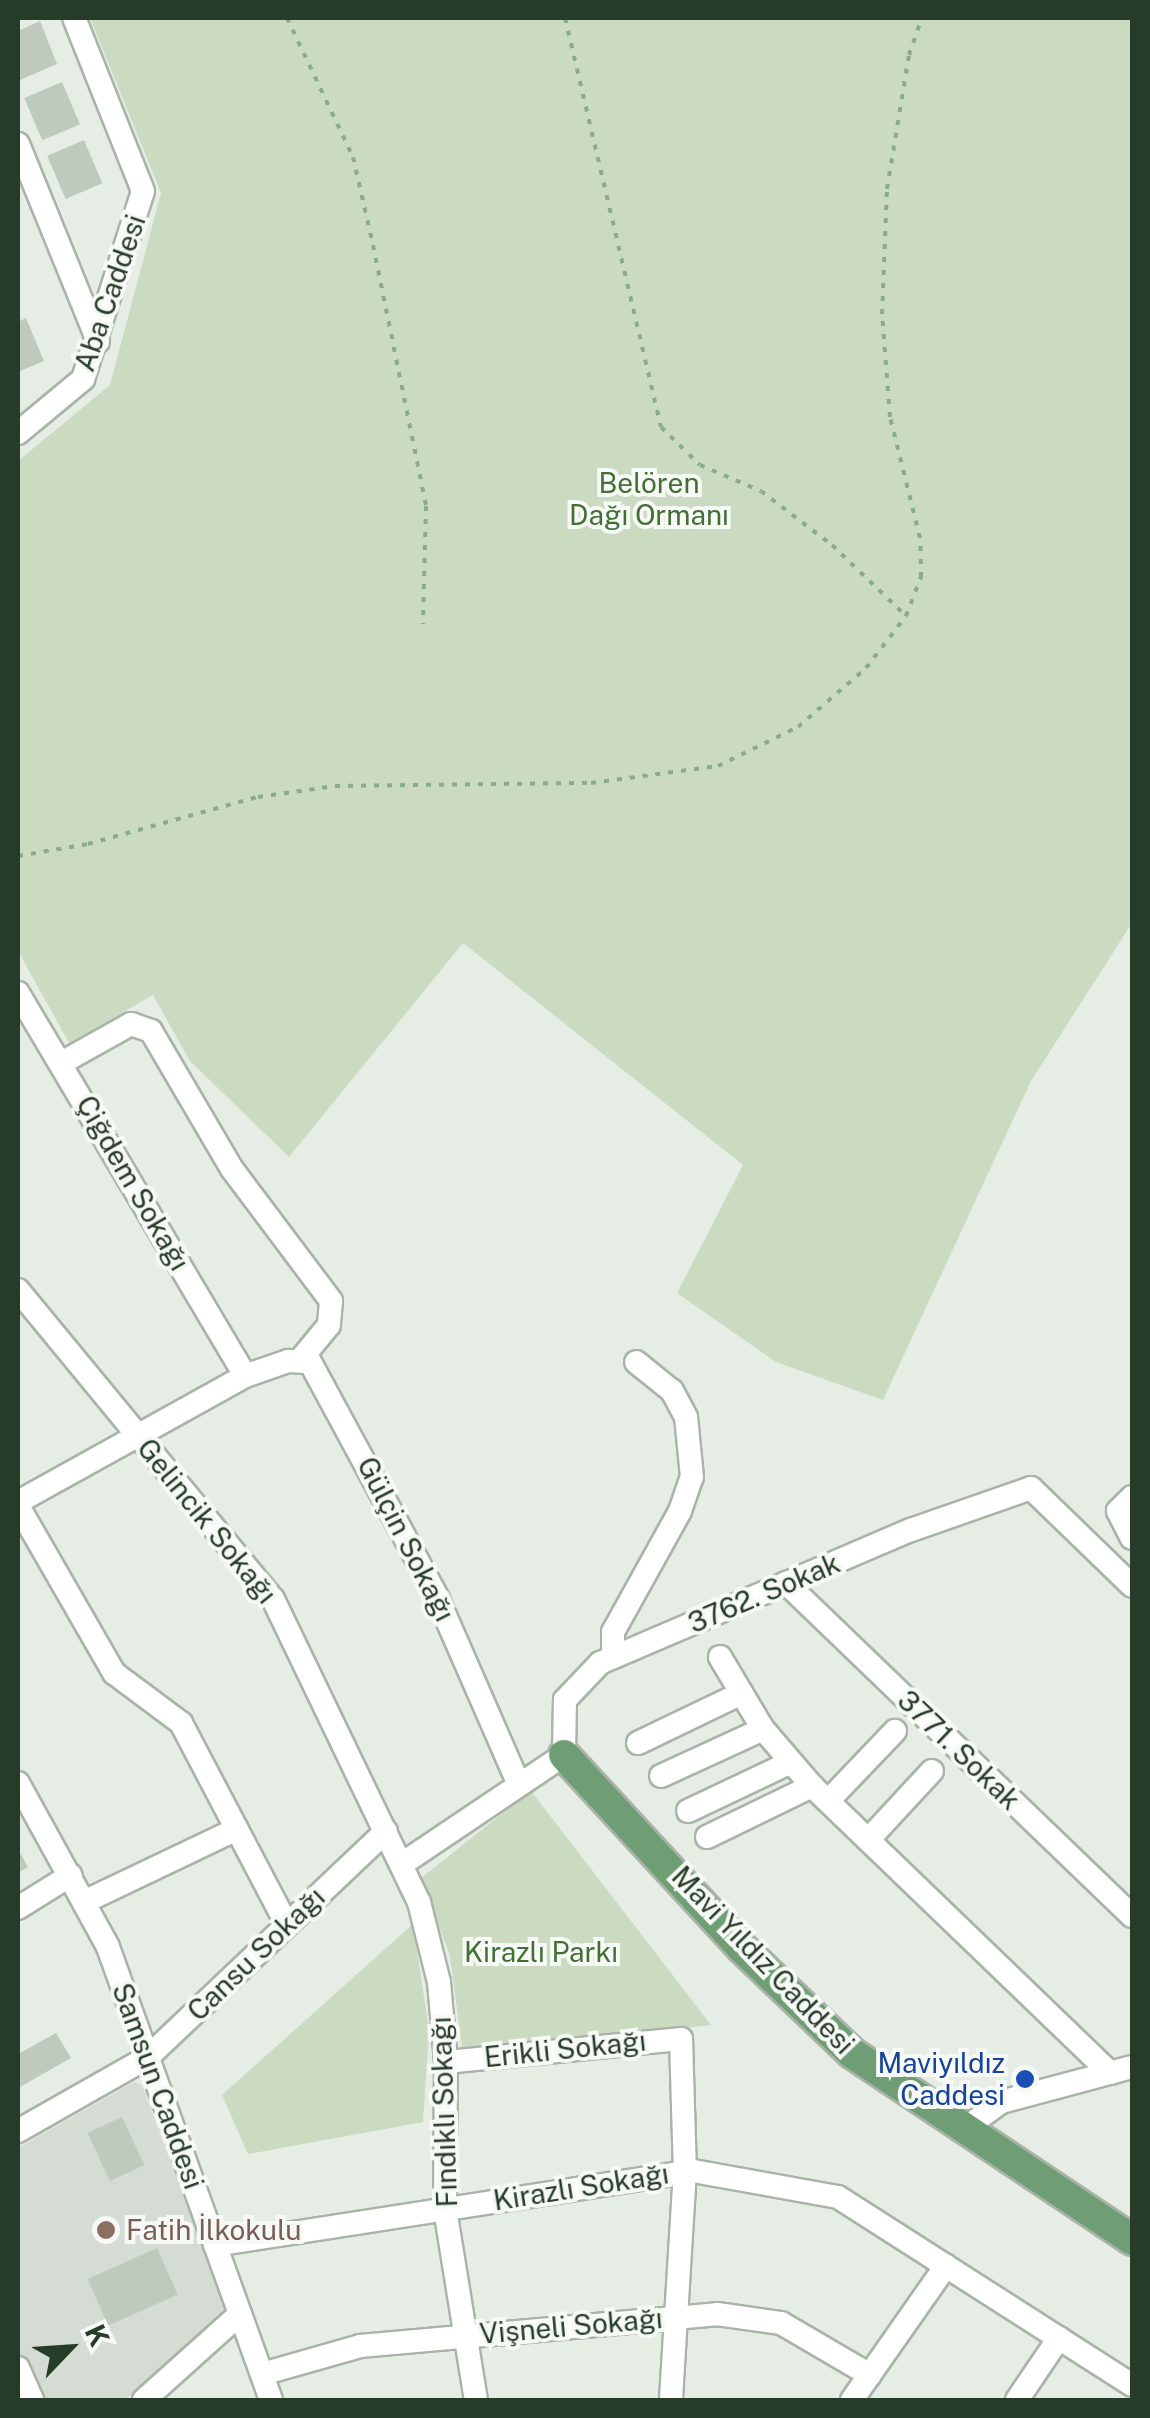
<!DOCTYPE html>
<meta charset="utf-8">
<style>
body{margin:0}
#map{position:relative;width:1150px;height:2418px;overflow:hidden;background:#e6ede5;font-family:"Public Sans",sans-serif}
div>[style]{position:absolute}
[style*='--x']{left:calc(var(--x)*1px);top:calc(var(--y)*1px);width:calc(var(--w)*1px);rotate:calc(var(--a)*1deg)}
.built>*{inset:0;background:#d4dcd3}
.green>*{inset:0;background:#cadbc1}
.building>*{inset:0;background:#bfcabe;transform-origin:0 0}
.path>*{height:4px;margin-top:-2px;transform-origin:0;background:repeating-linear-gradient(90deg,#89ac8b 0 5px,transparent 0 13px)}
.roads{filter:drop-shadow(2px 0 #a9b4a9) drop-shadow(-2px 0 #a9b4a9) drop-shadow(0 2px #a9b4a9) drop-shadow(0 -2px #a9b4a9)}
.minor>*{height:22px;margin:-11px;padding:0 11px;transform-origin:11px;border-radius:11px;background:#fff}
.major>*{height:30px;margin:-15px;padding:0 15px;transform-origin:15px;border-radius:15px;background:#6f9d74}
.dots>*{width:28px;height:28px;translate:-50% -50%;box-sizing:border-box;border:5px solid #f6f9f5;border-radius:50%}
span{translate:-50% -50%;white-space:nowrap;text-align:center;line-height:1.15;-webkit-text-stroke:8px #f6f9f5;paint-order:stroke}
.street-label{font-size:28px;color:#263c28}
.park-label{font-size:28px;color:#436f35}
.transit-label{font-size:28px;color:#164399}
.right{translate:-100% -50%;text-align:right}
.education-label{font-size:28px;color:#785e54}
.left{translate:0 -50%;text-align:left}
.frame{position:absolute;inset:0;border:20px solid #263c28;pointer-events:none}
.north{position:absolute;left:20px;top:2298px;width:100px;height:100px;-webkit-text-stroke:8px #f6f9f5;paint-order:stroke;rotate:65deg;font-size:28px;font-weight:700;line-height:40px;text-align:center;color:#263c28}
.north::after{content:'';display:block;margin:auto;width:35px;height:45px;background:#263c28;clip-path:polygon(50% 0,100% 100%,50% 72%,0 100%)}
</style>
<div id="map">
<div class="built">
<i style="clip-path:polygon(134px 2082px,142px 2085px,226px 2312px,125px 2400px,39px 2400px,18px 2349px,18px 2148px)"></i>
</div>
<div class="green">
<i style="clip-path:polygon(90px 18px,1132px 18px,1132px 923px,1031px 1081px,883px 1400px,776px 1362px,677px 1293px,743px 1165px,463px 943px,289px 1157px,190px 1061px,153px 995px,69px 1043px,18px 951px,18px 461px,110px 385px,161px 193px)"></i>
<i style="clip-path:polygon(531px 1791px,711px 2025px,463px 2055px,450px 1956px,421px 1878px)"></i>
<i style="clip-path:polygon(413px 1924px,429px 2030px,423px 2122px,248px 2154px,222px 2095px)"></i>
</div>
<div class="building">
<i style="clip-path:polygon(40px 21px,57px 64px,20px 80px,18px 31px)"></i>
<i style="left:62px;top:82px;width:46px;height:41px;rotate:67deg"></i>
<i style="left:84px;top:140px;width:47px;height:40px;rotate:67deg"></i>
<i style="clip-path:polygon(26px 318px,44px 361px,18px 372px,18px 322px)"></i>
<i style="clip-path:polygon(18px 1849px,28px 1867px,18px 1873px)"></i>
<i style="clip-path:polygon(56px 2033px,71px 2058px,18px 2088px,18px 2054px)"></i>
<i style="left:122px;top:2117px;width:53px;height:38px;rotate:65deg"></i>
<i style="left:157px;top:2248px;width:51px;height:76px;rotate:66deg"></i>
</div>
<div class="path">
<i style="--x:287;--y:18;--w:154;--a:64.6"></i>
<i style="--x:353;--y:157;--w:90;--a:77.2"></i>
<i style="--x:373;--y:245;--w:266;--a:78.5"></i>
<i style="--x:426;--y:506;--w:118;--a:91.5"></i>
<i style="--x:565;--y:18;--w:420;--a:76.8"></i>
<i style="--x:661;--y:427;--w:54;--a:44.3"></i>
<i style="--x:700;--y:465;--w:66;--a:23.1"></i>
<i style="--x:761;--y:491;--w:89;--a:37.3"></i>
<i style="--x:832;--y:545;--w:103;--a:43.8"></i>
<i style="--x:18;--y:856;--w:71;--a:-9.7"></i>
<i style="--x:88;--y:844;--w:176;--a:-15.5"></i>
<i style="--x:258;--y:797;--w:78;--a:-8.1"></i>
<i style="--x:335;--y:786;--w:256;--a:-0.7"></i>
<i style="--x:591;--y:783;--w:128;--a:-7.6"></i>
<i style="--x:718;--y:766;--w:89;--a:-26"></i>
<i style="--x:798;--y:727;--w:90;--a:-40.9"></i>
<i style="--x:866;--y:668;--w:66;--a:-52.4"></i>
<i style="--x:906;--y:616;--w:42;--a:-69"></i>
<i style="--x:921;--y:577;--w:39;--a:-91"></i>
<i style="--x:920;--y:538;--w:125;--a:-103.9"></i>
<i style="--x:890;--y:417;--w:103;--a:-94.4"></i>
<i style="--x:882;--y:314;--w:125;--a:-87.7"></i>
<i style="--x:887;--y:189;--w:136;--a:-80.7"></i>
<i style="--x:909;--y:55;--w:39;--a:-71"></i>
</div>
<div class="roads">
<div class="minor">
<i style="--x:18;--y:144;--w:213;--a:67.9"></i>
<i style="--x:18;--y:433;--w:85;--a:-39.7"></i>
<i style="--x:83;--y:379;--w:197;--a:-72.3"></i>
<i style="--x:143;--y:191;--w:186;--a:-111.7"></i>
<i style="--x:18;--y:993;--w:445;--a:59.3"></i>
<i style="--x:63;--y:1062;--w:78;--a:-29.2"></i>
<i style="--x:131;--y:1024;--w:21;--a:19"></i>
<i style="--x:151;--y:1031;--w:160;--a:59.6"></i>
<i style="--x:232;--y:1169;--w:165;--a:53.1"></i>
<i style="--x:331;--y:1301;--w:24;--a:95"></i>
<i style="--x:329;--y:1325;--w:44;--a:129.5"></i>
<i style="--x:18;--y:1290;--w:401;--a:50.5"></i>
<i style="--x:273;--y:1599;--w:336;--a:64.3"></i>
<i style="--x:419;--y:1902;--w:82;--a:76"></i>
<i style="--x:439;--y:1982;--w:80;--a:85"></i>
<i style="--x:446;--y:2062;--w:147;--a:90.4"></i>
<i style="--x:445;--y:2209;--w:193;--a:80.8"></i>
<i style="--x:1132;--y:1497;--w:20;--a:135"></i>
<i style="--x:1118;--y:1511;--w:30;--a:63"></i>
<i style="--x:18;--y:1502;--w:260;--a:-29"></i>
<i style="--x:245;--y:1376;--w:46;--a:-19.2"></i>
<i style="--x:288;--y:1361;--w:22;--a:3"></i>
<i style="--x:310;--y:1362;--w:267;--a:61.6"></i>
<i style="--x:437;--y:1597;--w:205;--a:66.4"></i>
<i style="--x:18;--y:1506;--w:193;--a:60.1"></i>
<i style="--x:114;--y:1673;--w:84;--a:36.7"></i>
<i style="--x:181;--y:1723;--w:228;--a:62.3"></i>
<i style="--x:786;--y:1583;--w:480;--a:43.9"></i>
<i style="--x:613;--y:1657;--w:25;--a:-90"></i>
<i style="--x:613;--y:1632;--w:138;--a:-61"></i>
<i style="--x:680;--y:1511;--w:36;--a:-71"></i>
<i style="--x:692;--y:1477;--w:60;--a:-95.7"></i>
<i style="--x:686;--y:1417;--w:30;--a:-118"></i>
<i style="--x:672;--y:1391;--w:46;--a:-141.1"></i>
<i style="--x:720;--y:1657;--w:84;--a:59.2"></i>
<i style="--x:763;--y:1729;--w:75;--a:49.3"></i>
<i style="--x:812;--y:1786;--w:414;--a:43.9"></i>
<i style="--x:638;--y:1743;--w:115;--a:-25.7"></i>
<i style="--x:661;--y:1776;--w:112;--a:-24.7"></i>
<i style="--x:18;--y:1783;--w:187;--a:61.2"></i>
<i style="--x:108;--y:1947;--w:481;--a:70.2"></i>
<i style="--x:828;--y:1801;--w:97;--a:-46.3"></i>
<i style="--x:688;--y:1811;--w:114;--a:-25.4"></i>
<i style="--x:707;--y:1837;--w:117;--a:-25.9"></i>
<i style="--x:868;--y:1840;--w:94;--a:-47.2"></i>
<i style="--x:402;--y:1864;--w:195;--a:-33.9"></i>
<i style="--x:564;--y:1755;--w:55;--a:-89"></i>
<i style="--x:565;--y:1700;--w:51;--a:-46.6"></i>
<i style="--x:600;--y:1663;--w:338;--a:-23.2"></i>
<i style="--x:911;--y:1530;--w:127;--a:-19.3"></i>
<i style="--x:1031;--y:1488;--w:141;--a:44.1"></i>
<i style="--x:86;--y:1901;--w:167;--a:-25.5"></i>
<i style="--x:18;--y:1908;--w:62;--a:-31.9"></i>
<i style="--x:446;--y:2062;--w:236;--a:-5.6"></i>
<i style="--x:681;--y:2039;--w:131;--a:88.3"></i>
<i style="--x:685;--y:2170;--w:230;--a:93.5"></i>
<i style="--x:963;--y:2130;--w:47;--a:-36.4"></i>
<i style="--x:1001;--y:2102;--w:136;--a:-15"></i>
<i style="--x:18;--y:2131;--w:150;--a:-29.6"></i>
<i style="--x:148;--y:2057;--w:328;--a:-43.5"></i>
<i style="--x:215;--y:2245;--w:484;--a:-8.8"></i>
<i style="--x:693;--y:2171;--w:147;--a:10.2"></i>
<i style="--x:838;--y:2197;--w:349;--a:32.6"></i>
<i style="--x:18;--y:2368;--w:35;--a:66"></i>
<i style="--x:262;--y:2374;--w:102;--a:-15.9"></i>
<i style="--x:360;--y:2346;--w:358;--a:-5.1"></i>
<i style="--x:717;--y:2314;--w:65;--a:8"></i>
<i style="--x:781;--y:2323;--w:103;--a:30.3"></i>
<i style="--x:144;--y:2400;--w:129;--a:-41.9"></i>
<i style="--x:852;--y:2400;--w:164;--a:-55"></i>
<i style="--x:1017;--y:2400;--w:75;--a:-55.9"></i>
</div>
<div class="major">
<i style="--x:564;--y:1755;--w:263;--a:47.3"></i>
<i style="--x:742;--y:1948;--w:152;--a:43.7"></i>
<i style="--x:852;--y:2053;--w:337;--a:33.7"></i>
</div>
</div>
<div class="dots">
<i style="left:1025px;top:2079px;background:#1a4fb4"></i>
<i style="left:106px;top:2230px;background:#8d6e63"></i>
</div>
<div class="street-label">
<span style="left:110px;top:293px;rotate:-71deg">Aba Caddesi</span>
<span style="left:133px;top:1183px;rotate:60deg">Çiğdem Sokağı</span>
<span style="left:207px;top:1521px;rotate:51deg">Gelincik Sokağı</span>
<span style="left:406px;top:1539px;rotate:63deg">Gülçin Sokağı</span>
<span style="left:764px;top:1593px;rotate:-23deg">3762. Sokak</span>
<span style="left:959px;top:1750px;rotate:44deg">3771. Sokak</span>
<span style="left:256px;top:1954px;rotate:-44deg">Cansu Sokağı</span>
<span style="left:763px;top:1960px;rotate:46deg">Mavi Yıldız Caddesi</span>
<span style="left:565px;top:2049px;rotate:-6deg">Erikli Sokağı</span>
<span style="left:158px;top:2086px;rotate:70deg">Samsun Caddesi</span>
<span style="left:444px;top:2112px;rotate:-92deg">Fındıklı Sokağı</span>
<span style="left:581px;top:2187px;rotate:-9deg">Kirazlı Sokağı</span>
<span style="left:571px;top:2326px;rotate:-5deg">Vişneli Sokağı</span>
</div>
<div class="park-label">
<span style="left:649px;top:499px">Belören<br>Dağı Ormanı</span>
<span style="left:541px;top:1952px">Kirazlı Parkı</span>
</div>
<div class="transit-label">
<span class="right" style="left:1005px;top:2079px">Maviyıldız<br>Caddesi</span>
</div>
<div class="education-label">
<span class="left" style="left:126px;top:2230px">Fatih İlkokulu</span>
</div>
<div class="frame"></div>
<div class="north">K</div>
</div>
